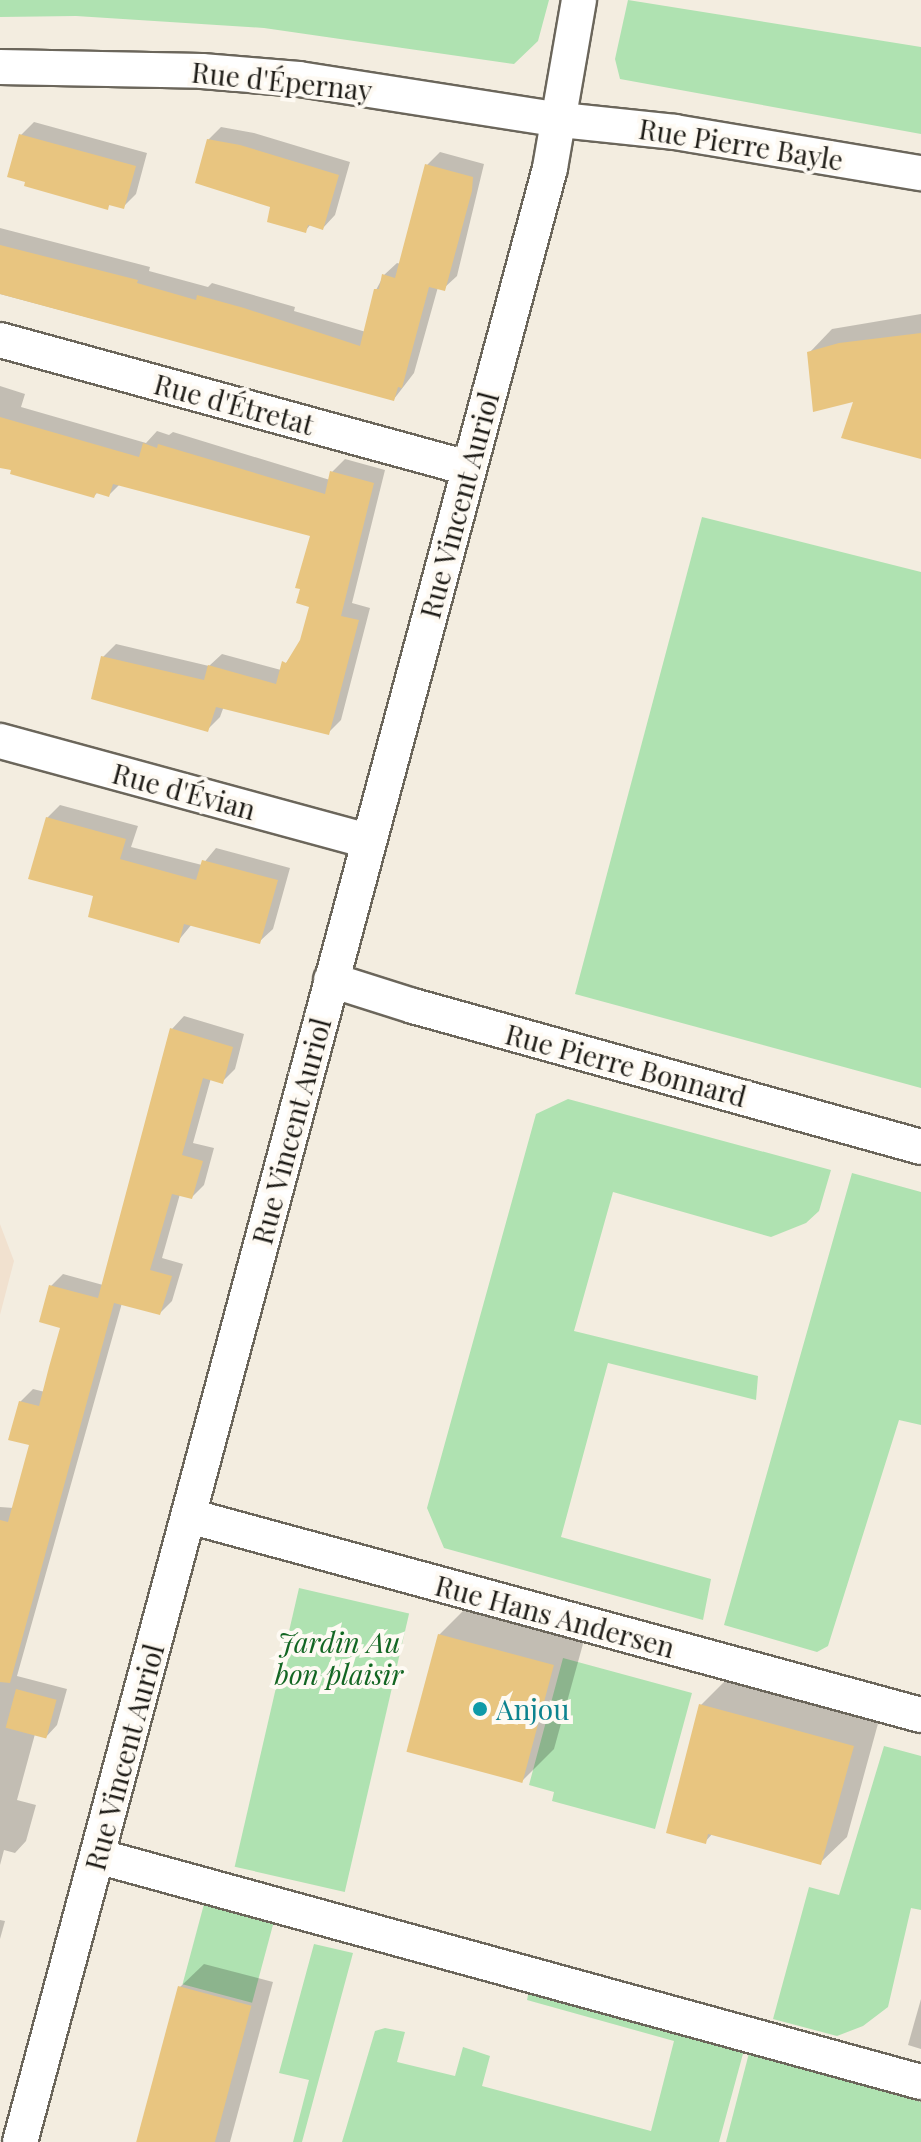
<!DOCTYPE html>
<meta charset="utf-8">
<style>
body{margin:0}
#map{position:relative;width:921px;height:2142px;overflow:hidden;background:#f3ede0;font-family:"Playfair Display",serif}
div>[style]{position:absolute}
[style*='--x']{left:calc(var(--x)*1px);top:calc(var(--y)*1px);width:calc(var(--w)*1px);rotate:calc(var(--a)*1deg)}
.education>*{inset:0;background:#f1e1cf}
.green>*{inset:0;background:#afe2b1;transform-origin:0 0}
.shadow>*{inset:0;background:#0003}
.building>*{inset:0;background:#e8c580;transform-origin:0 0}
.roads{filter:drop-shadow(2px 0 #6b665b) drop-shadow(-2px 0 #6b665b) drop-shadow(0 2px #6b665b) drop-shadow(0 -2px #6b665b)}
.street>*{height:34px;margin:-17px;padding:0 17px;transform-origin:17px;border-radius:17px;background:#fff}
.dots>*{width:22px;height:22px;translate:-50% -50%;box-sizing:border-box;border:4px solid #fefaf3;border-radius:50%}
span{translate:-50% -50%;white-space:nowrap;text-align:center;line-height:1.15;-webkit-text-stroke:8px #fefaf3;paint-order:stroke}
.street-label{font-size:28px;color:#1e1c17}
.park-label{font-size:28px;color:#136623;font-style:italic}
.culture-label{font-size:28px;color:#0d838f}
.left{translate:0 -50%;text-align:left}
</style>
<div id="map">
<div class="education">
<i style="clip-path:polygon(0 1224px,14px 1261px,0 1315px)"></i>
</div>
<div class="green">
<i style="clip-path:polygon(0 0,549px 0,538px 41px,514px 64px,264px 28px,76px 16px,0 17px)"></i>
<i style="clip-path:polygon(628px 0,921px 47px,921px 134px,620px 79px,615px 59px)"></i>
<i style="clip-path:polygon(702px 517px,921px 572px,921px 1088px,575px 994px)"></i>
<i style="clip-path:polygon(568px 1099px,831px 1170px,819px 1211px,806px 1223px,771px 1237px,613px 1192px,574px 1331px,758px 1376px,756px 1400px,608px 1363px,561px 1537px,711px 1579px,703px 1620px,444px 1548px,427px 1508px,536px 1114px)"></i>
<i style="clip-path:polygon(852px 1173px,921px 1192px,921px 1425px,899px 1420px,828px 1646px,817px 1652px,724px 1625px)"></i>
<i style="left:299px;top:1588px;width:113px;height:286px;rotate:13deg"></i>
<i style="clip-path:polygon(563px 1658px,692px 1693px,655px 1829px,552px 1801px,554px 1792px,529px 1785px)"></i>
<i style="clip-path:polygon(884px 1746px,921px 1756px,921px 1910px,911px 1908px,888px 2007px,863px 2026px,837px 2036px,773px 2019px,809px 1887px,839px 1895px)"></i>
<i style="left:204px;top:1904px;width:72px;height:83px;rotate:15deg"></i>
<i style="clip-path:polygon(314px 1944px,353px 1953px,302px 2142px,293px 2142px,309px 2080px,279px 2073px)"></i>
<i style="clip-path:polygon(529px 1990px,744px 2050px,719px 2142px,342px 2142px,375px 2031px,385px 2028px,405px 2032px,397px 2062px,455px 2076px,463px 2047px,490px 2056px,482px 2086px,651px 2131px,674px 2041px,527px 2000px)"></i>
<i style="clip-path:polygon(749px 2053px,921px 2102px,921px 2142px,726px 2142px)"></i>
</div>
<div class="shadow">
<i style="clip-path:polygon(34px 122px,147px 153px,136px 194px,123px 207px,111px 203px,107px 208px,21px 135px)"></i>
<i style="clip-path:polygon(221px 127px,254px 133px,350px 162px,335px 215px,323px 228px,311px 224px,306px 230px,273px 206px,208px 140px)"></i>
<i style="clip-path:polygon(440px 152px,484px 164px,457px 276px,444px 288px,438px 287px,414px 373px,394px 399px,0 294px,0 228px,150px 267px,149px 271px,208px 287px,212px 283px,295px 307px,294px 311px,366px 332px,376px 290px,384px 275px,397px 263px,401px 264px,427px 165px)"></i>
<i style="clip-path:polygon(921px 314px,921px 457px,809px 353px,832px 329px)"></i>
<i style="clip-path:polygon(0 386px,25px 394px,21px 407px,146px 443px,157px 431px,169px 435px,173px 432px,330px 480px,332px 472px,345px 459px,385px 470px,352px 603px,370px 608px,341px 720px,328px 733px,224px 706px,220px 717px,207px 730px,103px 657px,116px 644px,209px 666px,222px 654px,281px 670px,302px 641px,311px 606px,312px 534px,120px 484px,109px 495px,98px 492px,94px 496px,0 466px)"></i>
<i style="clip-path:polygon(60px 805px,138px 826px,131px 847px,202px 865px,216px 848px,290px 868px,273px 929px,260px 941px,192px 924px,178px 941px,96px 894px,47px 818px)"></i>
<i style="clip-path:polygon(184px 1016px,244px 1034px,235px 1069px,222px 1082px,211px 1078px,193px 1143px,214px 1148px,204px 1185px,192px 1197px,180px 1194px,162px 1258px,183px 1264px,172px 1301px,160px 1313px,122px 1303px,17px 1676px,67px 1689px,57px 1725px,46px 1737px,35px 1734px,17px 1800px,36px 1805px,26px 1841px,15px 1853px,4px 1850px,0 1865px,0 1507px,14px 1508px,31px 1444px,20px 1402px,33px 1389px,45px 1392px,62px 1327px,51px 1286px,63px 1274px,103px 1285px,172px 1029px)"></i>
<i style="clip-path:polygon(473px 1601px,586px 1633px,554px 1749px,521px 1782px,439px 1635px)"></i>
<i style="clip-path:polygon(727px 1679px,879px 1720px,847px 1837px,821px 1862px,713px 1833px,705px 1842px,701px 1705px)"></i>
<i style="clip-path:polygon(0 1920px,5px 1921px,0 1939px)"></i>
<i style="clip-path:polygon(204px 1964px,273px 1982px,230px 2142px,138px 2142px,180px 1987px)"></i>
<i style="clip-path:polygon(921px 1999px,921px 2049px,908px 2045px)"></i>
</div>
<div class="building">
<i style="clip-path:polygon(19px 134px,136px 166px,124px 209px,109px 205px,108px 210px,24px 186px,25px 182px,7px 177px)"></i>
<i style="clip-path:polygon(207px 139px,240px 145px,339px 175px,323px 230px,308px 225px,306px 233px,267px 222px,270px 207px,195px 183px)"></i>
<i style="clip-path:polygon(425px 164px,473px 177px,472px 191px,445px 291px,429px 287px,402px 388px,398px 387px,394px 401px,0 294px,0 245px,138px 280px,137px 283px,196px 300px,197px 295px,244px 308px,360px 346px,374px 289px,379px 289px,382px 274px,395px 278px)"></i>
<i style="clip-path:polygon(921px 333px,921px 459px,841px 438px,853px 402px,813px 412px,807px 352px,839px 343px)"></i>
<i style="clip-path:polygon(0 417px,139px 457px,143px 443px,157px 448px,158px 444px,325px 494px,330px 471px,374px 483px,341px 616px,359px 620px,329px 735px,216px 707px,208px 732px,91px 699px,101px 656px,204px 680px,208px 665px,276px 684px,282px 661px,286px 663px,300px 640px,309px 607px,296px 603px,300px 589px,295px 588px,310px 536px,113px 484px,109px 497px,96px 493px,94px 498px,10px 474px,11px 470px,0 468px)"></i>
<i style="clip-path:polygon(46px 817px,126px 839px,120px 859px,196px 880px,202px 860px,278px 880px,260px 944px,184px 924px,179px 943px,88px 917px,93px 896px,28px 879px)"></i>
<i style="clip-path:polygon(170px 1028px,233px 1047px,223px 1084px,203px 1078px,182px 1155px,203px 1161px,192px 1199px,172px 1194px,150px 1270px,172px 1276px,160px 1315px,114px 1303px,10px 1683px,0 1682px,0 1520px,8px 1522px,29px 1445px,8px 1440px,19px 1401px,39px 1406px,49px 1367px,60px 1328px,39px 1322px,49px 1285px,98px 1298px)"></i>
<i style="left:438px;top:1634px;width:120px;height:122px;rotate:15deg"></i>
<i style="left:16px;top:1689px;width:42px;height:40px;rotate:15deg"></i>
<i style="clip-path:polygon(699px 1704px,854px 1746px,821px 1865px,708px 1834px,706px 1844px,666px 1833px)"></i>
<i style="left:178px;top:1986px;width:76px;height:162px;rotate:15deg"></i>
</div>
<div class="roads">
<div class="street">
<i style="--x:0;--y:67;--w:202;--a:1.1"></i>
<i style="--x:202;--y:71;--w:97;--a:4.7"></i>
<i style="--x:299;--y:79;--w:265;--a:8.9"></i>
<i style="--x:561;--y:120;--w:115;--a:6"></i>
<i style="--x:675;--y:132;--w:249;--a:9.5"></i>
<i style="--x:0;--y:340;--w:486;--a:15.3"></i>
<i style="--x:0;--y:741;--w:381;--a:15.2"></i>
<i style="--x:331;--y:980;--w:86;--a:17.6"></i>
<i style="--x:413;--y:1006;--w:527;--a:15.51"></i>
<i style="--x:189;--y:1516;--w:759;--a:15.21"></i>
<i style="--x:97;--y:1856;--w:854;--a:15.34"></i>
<i style="--x:20;--y:2142;--w:2044;--a:-74.97"></i>
<i style="--x:550;--y:168;--w:170;--a:-80.2"></i>
</div>
</div>
<div class="dots">
<i style="left:480px;top:1709px;background:#0f9aa8"></i>
</div>
<div class="street-label">
<span style="left:282px;top:81px;rotate:6deg">Rue d'Épernay</span>
<span style="left:741px;top:144px;rotate:9deg">Rue Pierre Bayle</span>
<span style="left:234px;top:404px;rotate:15deg">Rue d'Étretat</span>
<span style="left:459px;top:505px;rotate:-75deg">Rue Vincent Auriol</span>
<span style="left:184px;top:791px;rotate:15deg">Rue d'Évian</span>
<span style="left:626px;top:1065px;rotate:15deg">Rue Pierre Bonnard</span>
<span style="left:291px;top:1131px;rotate:-75deg">Rue Vincent Auriol</span>
<span style="left:555px;top:1616px;rotate:15deg">Rue Hans Andersen</span>
<span style="left:124px;top:1757px;rotate:-75deg">Rue Vincent Auriol</span>
</div>
<div class="park-label">
<span style="left:339px;top:1658px">Jardin Au<br>bon plaisir</span>
</div>
<div class="culture-label">
<span class="left" style="left:496px;top:1709px">Anjou</span>
</div>
</div>
